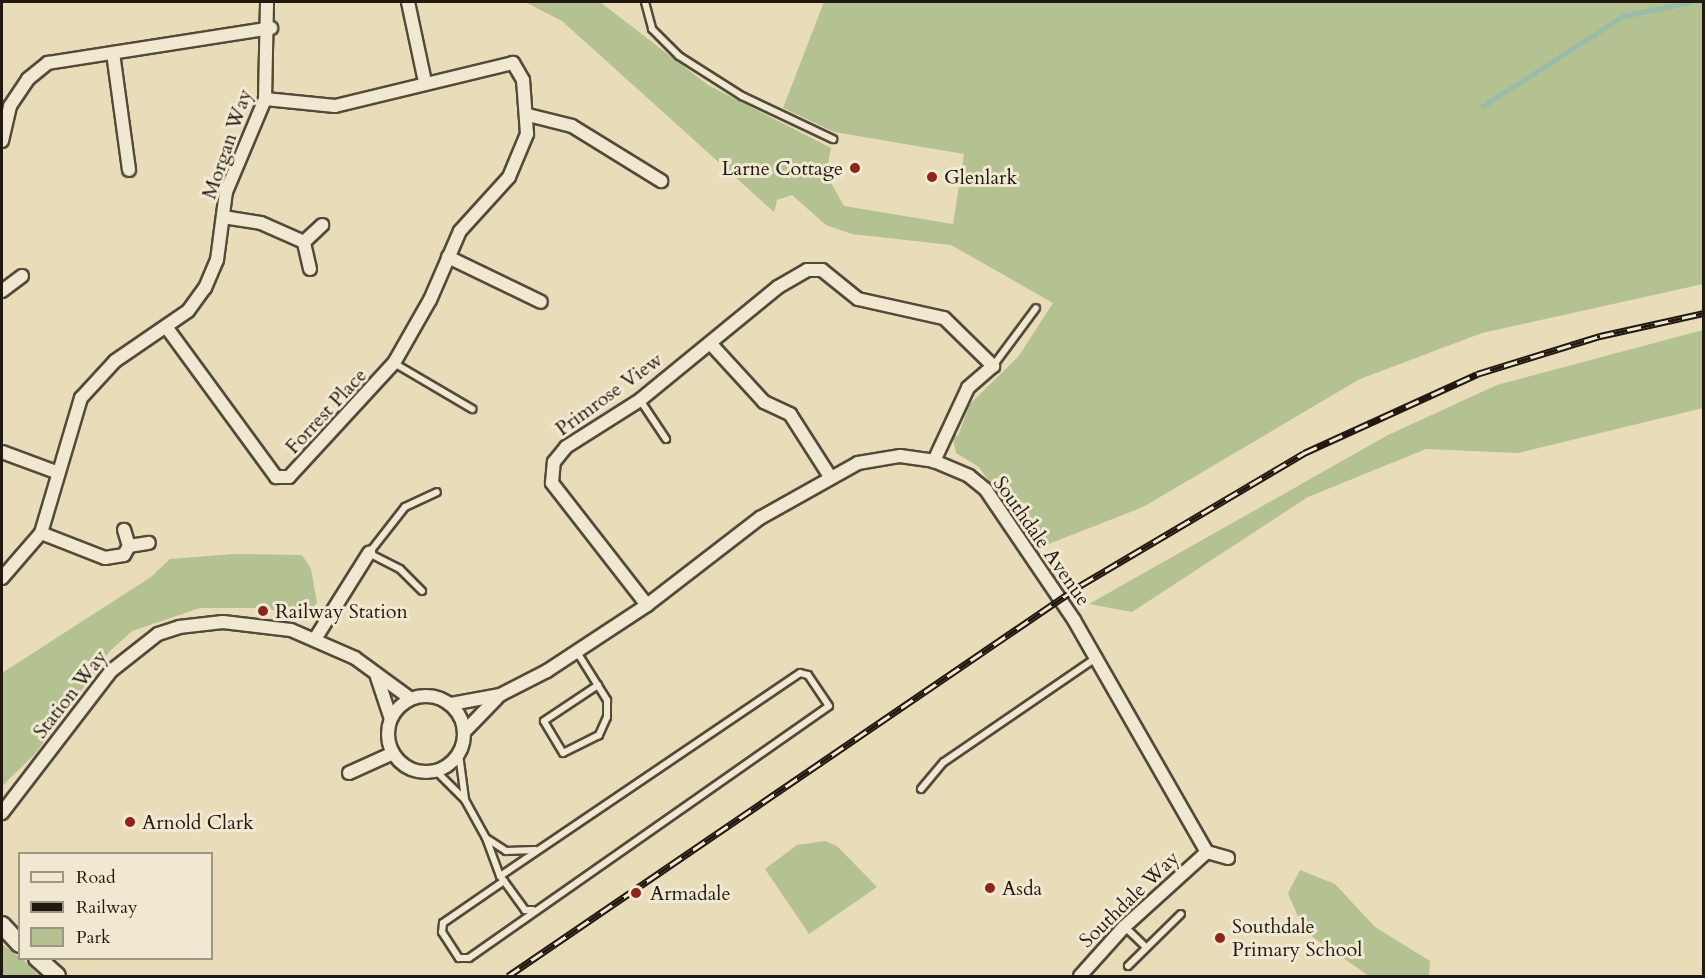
<!DOCTYPE html>
<style>
body{margin:0}
#map{position:relative;width:1705px;height:978px;overflow:hidden;background:#e9dcb9;font-family:Cardo,serif}
div>[style]{position:absolute}
[style*='--x']{left:calc(var(--x)*1px);top:calc(var(--y)*1px);width:calc(var(--w)*1px);rotate:calc(var(--a)*1deg)}
.green>*{inset:0;background:#b4c191}
.stream>*{height:4.5px;margin:-2.25px;padding:0 2.25px;transform-origin:2.25px;border-radius:2.25px;background:#98bcab}
.roads{filter:drop-shadow(2px 0 #534a3a) drop-shadow(-2px 0 #534a3a) drop-shadow(0 2px #534a3a) drop-shadow(0 -2px #534a3a)}
.service>*{height:6px;margin:-3px;padding:0 3px;transform-origin:3px;border-radius:3px;background:#f1e8d2}
.minor>*{height:12px;margin:-6px;padding:0 6px;transform-origin:6px;border-radius:6px;background:#f1e8d2}
.minor>.ring{margin:-6px;padding:0;box-sizing:content-box;background:none;border:12px solid #f1e8d2;border-radius:50%}
.secondary>*{height:16px;margin:-8px;padding:0 8px;transform-origin:8px;border-radius:8px;background:#f1e8d2}
.rail>*{height:7px;margin-top:-3.5px;transform-origin:0;background:repeating-linear-gradient(90deg,#f1e8d2 0 14px,#211910 0 28px);box-sizing:border-box;border-block:2px solid #211910}
.dots>*{width:16px;height:16px;translate:-50% -50%;box-sizing:border-box;border:3px solid #f1e8d2;border-radius:50%}
span{translate:-50% -50%;white-space:nowrap;text-align:center;line-height:1.15;-webkit-text-stroke:6px #f1e8d2;paint-order:stroke}
.street-label{font-size:20px;color:#211910}
.poi-label{font-size:20px;color:#211910}
.right{translate:-100% -50%;text-align:right}
.left{translate:0 -50%;text-align:left}
.frame{position:absolute;inset:0;border:3px solid #211910;pointer-events:none}
.legend{position:absolute;left:18px;top:852px;width:195px;height:108px;box-sizing:border-box;background:#f1e8d2;border:2px solid #9e9584;margin:0;padding:8px 10px;list-style:none;font-size:18px;color:#211910}
.legend li{display:flex;align-items:center;gap:12px;height:30px}
.legend b{width:30px;border:2px solid #9e9584}
</style>
<div id="map">
<div class="green">
<i style="clip-path:polygon(525px 2px,600px 2px,708px 85px,831px 148px,826px 174px,844px 206px,953px 224px,964px 154px,834px 132px,783px 108px,824px 2px,1703px 2px,1703px 284px,1482px 333px,1360px 379px,1143px 507px,1036px 549px,979px 467px,956px 453px,952px 435px,958px 436px,970px 404px,1018px 357px,1053px 303px,951px 245px,852px 234px,826px 225px,792px 195px,777px 200px,774px 212px,562px 21px)"></i>
<i style="clip-path:polygon(1703px 330px,1703px 408px,1518px 453px,1426px 449px,1308px 497px,1132px 612px,1089px 604px,1388px 435px,1497px 385px)"></i>
<i style="clip-path:polygon(233px 554px,302px 555px,311px 569px,317px 603px,308px 615px,295px 616px,265px 608px,200px 608px,132px 631px,110px 651px,35px 754px,2px 786px,2px 673px,151px 577px,170px 559px)"></i>
<i style="clip-path:polygon(825px 841px,837px 846px,877px 887px,809px 934px,765px 869px,797px 845px)"></i>
<i style="clip-path:polygon(1300px 870px,1335px 884px,1375px 927px,1430px 961px,1429px 976px,1369px 976px,1304px 931px,1288px 893px)"></i>
<i style="clip-path:polygon(2px 944px,25px 961px,39px 976px,2px 976px)"></i>
</div>
<div class="stream">
<i style="--x:1483;--y:106;--w:166;--a:-32.7"></i>
<i style="--x:1623;--y:16;--w:68;--a:-11.8"></i>
</div>
<div class="roads">
<div class="service">
<i style="--x:645;--y:2;--w:28;--a:75"></i>
<i style="--x:652;--y:29;--w:38;--a:45"></i>
<i style="--x:679;--y:56;--w:75;--a:32.4"></i>
<i style="--x:742;--y:96;--w:101;--a:25.3"></i>
<i style="--x:394;--y:363;--w:91;--a:30.5"></i>
<i style="--x:993;--y:366;--w:72;--a:-53.4"></i>
<i style="--x:640;--y:400;--w:47;--a:56.3"></i>
<i style="--x:422;--y:591;--w:31;--a:-135"></i>
<i style="--x:400;--y:569;--w:35;--a:-153"></i>
<i style="--x:369;--y:553;--w:58;--a:-52"></i>
<i style="--x:405;--y:507;--w:35;--a:-25"></i>
<i style="--x:577;--y:652;--w:57;--a:58"></i>
<i style="--x:607;--y:700;--w:17;--a:90"></i>
<i style="--x:607;--y:717;--w:20;--a:114"></i>
<i style="--x:599;--y:735;--w:40;--a:153.4"></i>
<i style="--x:563;--y:753;--w:37;--a:-121"></i>
<i style="--x:544;--y:721;--w:65;--a:-33.7"></i>
<i style="--x:459;--y:754;--w:45;--a:82.4"></i>
<i style="--x:436;--y:771;--w:41;--a:45"></i>
<i style="--x:465;--y:800;--w:43;--a:61.1"></i>
<i style="--x:486;--y:838;--w:40;--a:69.8"></i>
<i style="--x:500;--y:876;--w:6;--a:51"></i>
<i style="--x:504;--y:881;--w:74;--a:145.5"></i>
<i style="--x:443;--y:923;--w:9;--a:96"></i>
<i style="--x:442;--y:932;--w:31;--a:57"></i>
<i style="--x:459;--y:958;--w:10;--a:0"></i>
<i style="--x:469;--y:958;--w:439;--a:-35"></i>
<i style="--x:829;--y:706;--w:37;--a:-124"></i>
<i style="--x:808;--y:675;--w:8;--a:-166"></i>
<i style="--x:800;--y:673;--w:362;--a:145.9"></i>
<i style="--x:921;--y:789;--w:35;--a:-50"></i>
<i style="--x:944;--y:762;--w:184;--a:-34.4"></i>
<i style="--x:486;--y:838;--w:24;--a:33"></i>
<i style="--x:506;--y:851;--w:29;--a:-2"></i>
<i style="--x:504;--y:881;--w:36;--a:54"></i>
<i style="--x:525;--y:910;--w:8;--a:0"></i>
<i style="--x:1125;--y:927;--w:29;--a:44"></i>
<i style="--x:1128;--y:966;--w:74;--a:-44.5"></i>
</div>
<div class="minor">
<i style="--x:408;--y:2;--w:82;--a:78"></i>
<i style="--x:113;--y:53;--w:118;--a:82.2"></i>
<i style="--x:528;--y:115;--w:45;--a:14"></i>
<i style="--x:572;--y:126;--w:105;--a:31.7"></i>
<i style="--x:2;--y:141;--w:36;--a:-77"></i>
<i style="--x:10;--y:106;--w:32;--a:-56"></i>
<i style="--x:28;--y:79;--w:26;--a:-39"></i>
<i style="--x:48;--y:63;--w:226;--a:-8.9"></i>
<i style="--x:223;--y:217;--w:38;--a:9"></i>
<i style="--x:261;--y:223;--w:47;--a:23.8"></i>
<i style="--x:448;--y:257;--w:103;--a:25.8"></i>
<i style="--x:310;--y:269;--w:28;--a:-103"></i>
<i style="--x:304;--y:242;--w:25;--a:-43"></i>
<i style="--x:2;--y:291;--w:25;--a:-37"></i>
<i style="--x:167;--y:328;--w:185;--a:53.8"></i>
<i style="--x:276;--y:477;--w:13;--a:0"></i>
<i style="--x:289;--y:477;--w:155;--a:-47.4"></i>
<i style="--x:394;--y:363;--w:73;--a:-60.3"></i>
<i style="--x:430;--y:300;--w:75;--a:-66.5"></i>
<i style="--x:460;--y:231;--w:73;--a:-47.8"></i>
<i style="--x:509;--y:177;--w:47;--a:-67.3"></i>
<i style="--x:527;--y:134;--w:54;--a:-94.2"></i>
<i style="--x:523;--y:80;--w:20;--a:-120"></i>
<i style="--x:513;--y:63;--w:183;--a:166.4"></i>
<i style="--x:335;--y:106;--w:70;--a:-174.3"></i>
<i style="--x:710;--y:343;--w:80;--a:47.5"></i>
<i style="--x:764;--y:402;--w:29;--a:25"></i>
<i style="--x:790;--y:414;--w:76;--a:57.4"></i>
<i style="--x:2;--y:452;--w:58;--a:20.3"></i>
<i style="--x:41;--y:533;--w:69;--a:21.3"></i>
<i style="--x:105;--y:558;--w:19;--a:-9"></i>
<i style="--x:124;--y:555;--w:10;--a:-61"></i>
<i style="--x:129;--y:546;--w:17;--a:-107"></i>
<i style="--x:129;--y:546;--w:20;--a:-9"></i>
<i style="--x:2;--y:578;--w:60;--a:-49.1"></i>
<i style="--x:41;--y:533;--w:141;--a:-73.5"></i>
<i style="--x:81;--y:398;--w:50;--a:-47.4"></i>
<i style="--x:115;--y:361;--w:88;--a:-34.4"></i>
<i style="--x:188;--y:311;--w:29;--a:-54"></i>
<i style="--x:205;--y:288;--w:30;--a:-67"></i>
<i style="--x:217;--y:260;--w:69;--a:-82.5"></i>
<i style="--x:226;--y:192;--w:101;--a:-67.2"></i>
<i style="--x:265;--y:99;--w:97;--a:-88.8"></i>
<i style="--x:647;--y:605;--w:155;--a:-127.9"></i>
<i style="--x:552;--y:483;--w:21;--a:-85"></i>
<i style="--x:554;--y:462;--w:19;--a:-51"></i>
<i style="--x:566;--y:447;--w:88;--a:-32.4"></i>
<i style="--x:640;--y:400;--w:178;--a:-39.3"></i>
<i style="--x:778;--y:287;--w:34;--a:-30"></i>
<i style="--x:807;--y:270;--w:15;--a:0"></i>
<i style="--x:822;--y:270;--w:46;--a:38.9"></i>
<i style="--x:858;--y:299;--w:88;--a:12.5"></i>
<i style="--x:944;--y:318;--w:69;--a:44.4"></i>
<i style="--x:993;--y:366;--w:33;--a:139"></i>
<i style="--x:968;--y:388;--w:81;--a:115"></i>
<i style="--x:315;--y:639;--w:102;--a:-57.9"></i>
<i style="--x:377;--y:677;--w:44;--a:71.6"></i>
<i class="ring" style="left:388px;top:696px;width:64px;height:64px"></i>
<i style="--x:451;--y:704;--w:50;--a:-10.4"></i>
<i style="--x:500;--y:695;--w:53;--a:-27.1"></i>
<i style="--x:547;--y:671;--w:120;--a:-33.4"></i>
<i style="--x:647;--y:605;--w:143;--a:-37.6"></i>
<i style="--x:760;--y:518;--w:112;--a:-29.3"></i>
<i style="--x:858;--y:463;--w:43;--a:-9.5"></i>
<i style="--x:900;--y:456;--w:34;--a:8"></i>
<i style="--x:934;--y:461;--w:38;--a:23"></i>
<i style="--x:969;--y:476;--w:22;--a:39"></i>
<i style="--x:986;--y:490;--w:157;--a:55.9"></i>
<i style="--x:1074;--y:620;--w:267;--a:60.2"></i>
<i style="--x:465;--y:731;--w:46;--a:-45.9"></i>
<i style="--x:349;--y:773;--w:48;--a:-24.4"></i>
<i style="--x:2;--y:813;--w:179;--a:-52.5"></i>
<i style="--x:111;--y:671;--w:60;--a:-38.2"></i>
<i style="--x:158;--y:634;--w:22;--a:-18"></i>
<i style="--x:179;--y:627;--w:44;--a:-6.5"></i>
<i style="--x:223;--y:622;--w:68;--a:6.7"></i>
<i style="--x:291;--y:630;--w:70;--a:23.6"></i>
<i style="--x:355;--y:658;--w:69;--a:36.2"></i>
<i style="--x:1207;--y:852;--w:22;--a:16"></i>
<i style="--x:1080;--y:976;--w:66;--a:-48.1"></i>
<i style="--x:1124;--y:927;--w:112;--a:-42.1"></i>
</div>
<div class="secondary">
<i style="--x:2;--y:925;--w:26;--a:47"></i>
<i style="--x:37;--y:958;--w:27;--a:42"></i>
</div>
</div>
<div class="rail">
<i style="--x:508;--y:976;--w:694;--a:-34.31"></i>
<i style="--x:1081;--y:585;--w:259;--a:-30.6"></i>
<i style="--x:1304;--y:453;--w:190;--a:-24.5"></i>
<i style="--x:1477;--y:374;--w:129;--a:-17.2"></i>
<i style="--x:1600;--y:336;--w:107;--a:-12.5"></i>
</div>
<div class="dots">
<i style="left:855px;top:168px;background:#8f2418"></i>
<i style="left:932px;top:177px;background:#8f2418"></i>
<i style="left:263px;top:611px;background:#8f2418"></i>
<i style="left:130px;top:822px;background:#8f2418"></i>
<i style="left:990px;top:888px;background:#8f2418"></i>
<i style="left:636px;top:893px;background:#8f2418"></i>
<i style="left:1220px;top:938px;background:#8f2418"></i>
</div>
<div class="street-label">
<span style="left:227px;top:144px;rotate:-71deg">Morgan Way</span>
<span style="left:609px;top:394px;rotate:-36deg">Primrose View</span>
<span style="left:326px;top:411px;rotate:-47deg">Forrest Place</span>
<span style="left:1042px;top:541px;rotate:55deg">Southdale Avenue</span>
<span style="left:70px;top:694px;rotate:-52deg">Station Way</span>
<span style="left:1129px;top:899px;rotate:-44deg">Southdale Way</span>
</div>
<div class="poi-label">
<span class="right" style="left:843px;top:168px">Larne Cottage</span>
<span class="left" style="left:944px;top:177px">Glenlark</span>
<span class="left" style="left:275px;top:611px">Railway Station</span>
<span class="left" style="left:142px;top:822px">Arnold Clark</span>
<span class="left" style="left:1002px;top:888px">Asda</span>
<span class="left" style="left:650px;top:893px">Armadale</span>
<span class="left" style="left:1232px;top:938px">Southdale<br>Primary School</span>
</div>
<div class="frame"></div>
<ul class="legend">
<li><b style="height:8px;background:#f1e8d2"></b>Road</li>
<li><b style="height:8px;background:#211910"></b>Railway</li>
<li><b style="height:16px;background:#b4c191"></b>Park</li>
</ul>
</div>
